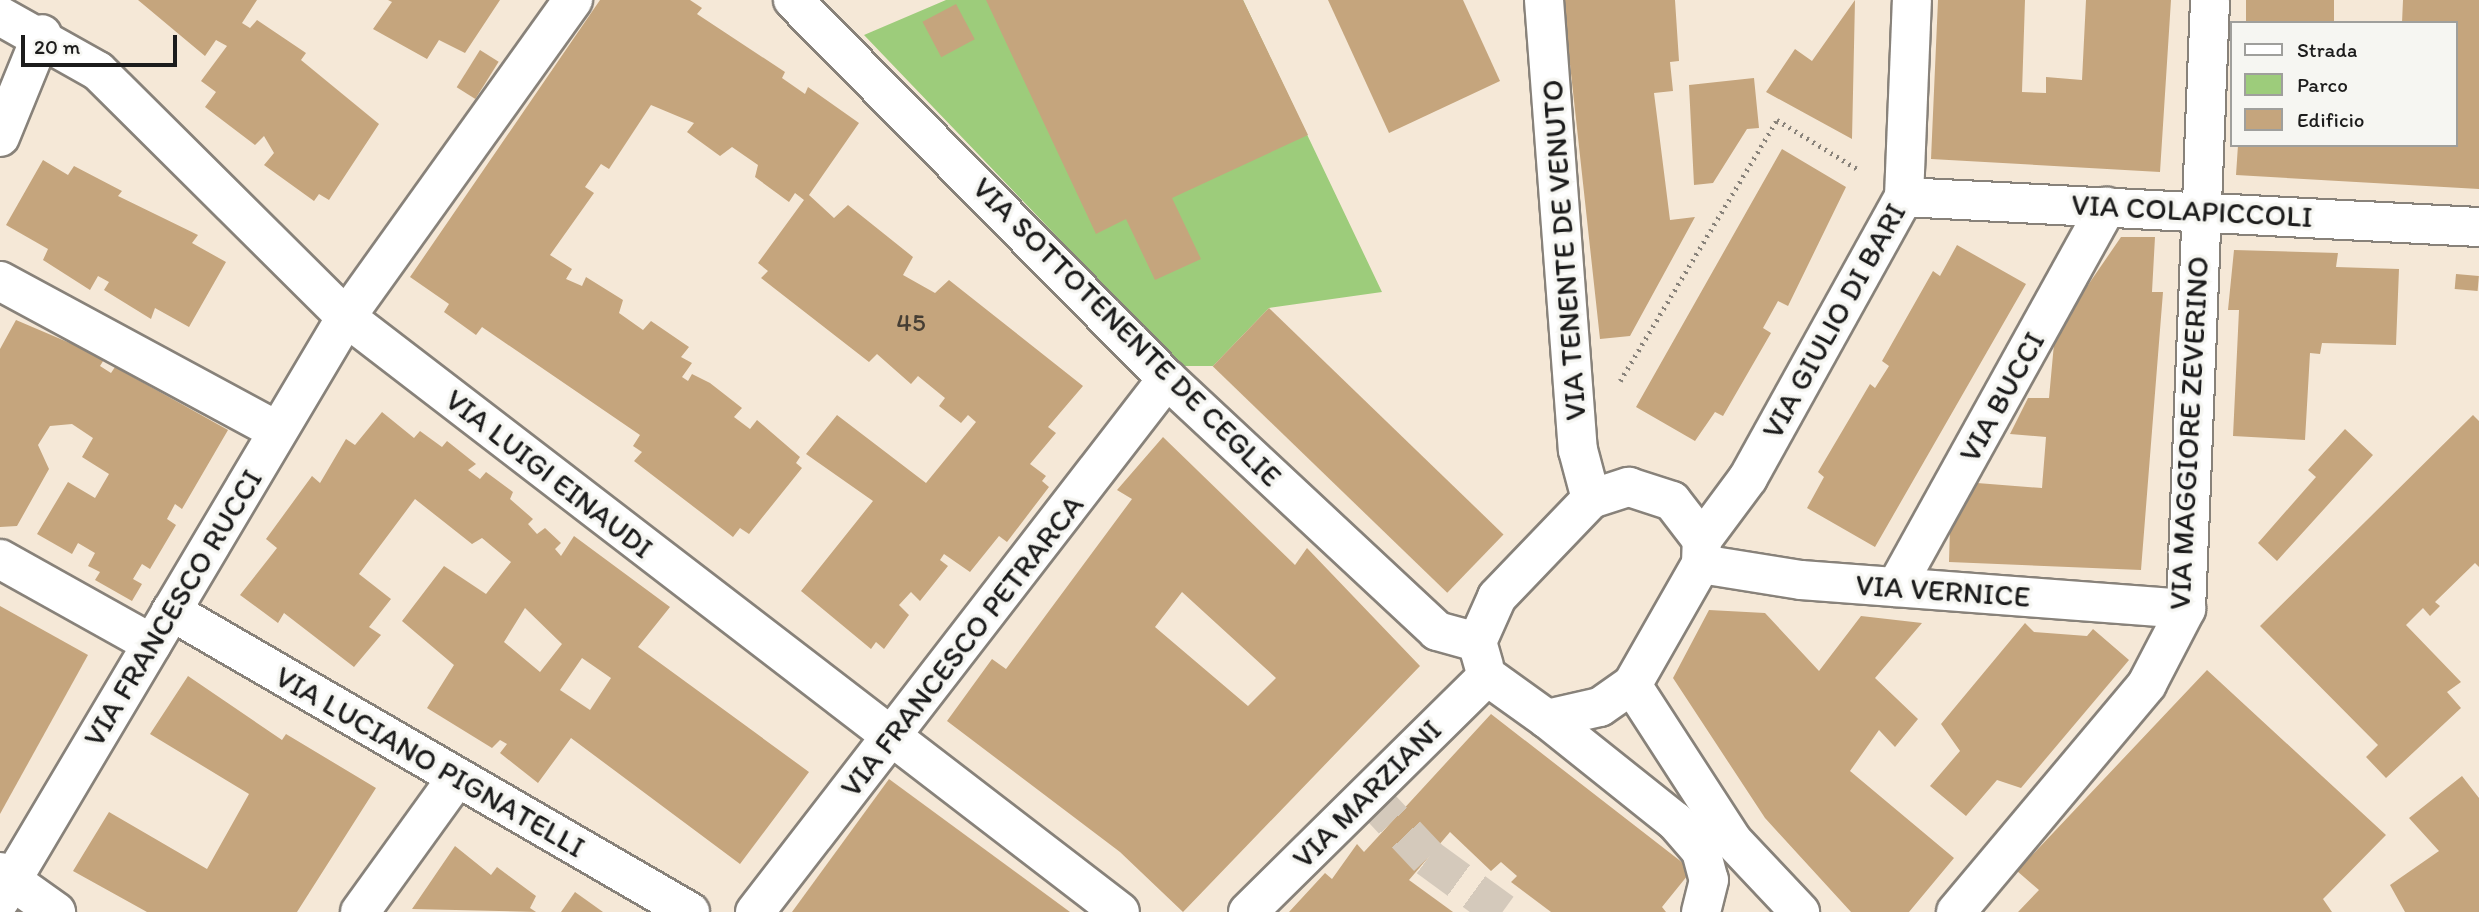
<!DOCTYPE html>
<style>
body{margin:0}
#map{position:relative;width:2479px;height:912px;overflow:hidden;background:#f5e8d7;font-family:Itim,sans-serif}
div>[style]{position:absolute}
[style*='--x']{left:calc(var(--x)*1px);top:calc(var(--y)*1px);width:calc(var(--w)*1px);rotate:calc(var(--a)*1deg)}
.green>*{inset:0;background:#9dcc7b}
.building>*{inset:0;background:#c5a57d;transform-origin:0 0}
.street-tunnel>*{height:38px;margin-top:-19px;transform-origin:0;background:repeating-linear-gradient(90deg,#d4c9bb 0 38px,transparent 0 57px)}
.path>*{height:4.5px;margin-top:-2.25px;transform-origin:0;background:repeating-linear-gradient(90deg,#88827a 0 2px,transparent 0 7px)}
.roads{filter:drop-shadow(2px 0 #88827a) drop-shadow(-2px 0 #88827a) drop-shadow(0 2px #88827a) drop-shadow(0 -2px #88827a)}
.street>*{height:38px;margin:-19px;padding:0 19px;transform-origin:19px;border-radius:19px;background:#fff}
.secondary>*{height:38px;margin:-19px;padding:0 19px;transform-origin:19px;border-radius:19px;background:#fff}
span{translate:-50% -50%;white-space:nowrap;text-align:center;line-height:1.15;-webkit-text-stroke:7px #f6f6f2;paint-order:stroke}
.number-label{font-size:26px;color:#463e34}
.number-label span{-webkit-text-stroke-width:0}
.street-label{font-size:30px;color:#1c1c1c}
.legend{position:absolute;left:2230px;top:21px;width:228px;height:126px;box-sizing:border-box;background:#f6f6f2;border:2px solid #9f9f9c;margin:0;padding:9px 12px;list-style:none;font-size:21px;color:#1c1c1c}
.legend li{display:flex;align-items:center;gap:14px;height:35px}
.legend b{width:35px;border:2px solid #9f9f9c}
.scale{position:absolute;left:21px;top:35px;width:156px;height:32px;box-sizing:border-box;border:4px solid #1c1c1c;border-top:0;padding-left:9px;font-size:21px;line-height:24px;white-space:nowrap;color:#1c1c1c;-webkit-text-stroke:5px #f6f6f2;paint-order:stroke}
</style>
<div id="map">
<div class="green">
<i style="clip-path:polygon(946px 0,1243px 0,1382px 292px,1269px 308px,1213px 366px,1181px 366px,864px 35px)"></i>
</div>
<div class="building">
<i style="clip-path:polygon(138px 0,257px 0,242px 23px,250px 28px,257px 20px,306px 53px,301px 60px,379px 124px,329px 200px,319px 194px,314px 201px,264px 165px,274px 153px,264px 136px,255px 145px,205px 107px,216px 92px,201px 81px,227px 46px,216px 40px,205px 56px)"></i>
<i style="clip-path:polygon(388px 0,500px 0,465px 53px,439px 40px,427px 59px,373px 29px,392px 2px)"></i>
<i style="clip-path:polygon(600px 0,690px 0,702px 8px,697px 14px,785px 72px,782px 78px,805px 94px,808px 87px,859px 123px,809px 195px,834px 218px,848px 205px,913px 257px,903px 275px,935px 293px,949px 280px,1083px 386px,1048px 427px,1056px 433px,1030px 464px,1046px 476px,1042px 481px,1049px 487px,1007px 542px,999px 536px,970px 572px,944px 554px,940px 560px,948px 566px,920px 601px,911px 592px,899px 605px,909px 615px,884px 649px,876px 642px,871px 649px,801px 591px,873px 501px,806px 454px,837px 415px,926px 483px,976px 422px,968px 415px,961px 423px,939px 406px,945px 398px,918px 376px,911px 384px,877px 354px,869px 362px,761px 278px,768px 271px,758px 263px,804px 200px,795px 193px,789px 202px,755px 177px,758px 165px,732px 147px,720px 156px,687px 132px,694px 123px,651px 105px,609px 169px,601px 164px,585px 187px,594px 193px,550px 255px,572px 269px,566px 279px,582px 286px,586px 277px,623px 300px,619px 313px,643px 330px,651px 321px,689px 347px,681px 357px,692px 363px,682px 377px,688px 381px,692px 374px,710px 383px,742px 408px,734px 417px,750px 429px,757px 420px,800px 457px,796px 463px,802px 468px,749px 534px,740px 528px,733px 537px,634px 461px,642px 452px,633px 446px,640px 435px,482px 327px,476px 335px,444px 312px,449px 304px,410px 277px)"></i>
<i style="clip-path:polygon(986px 0,1243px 0,1308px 135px,1172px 198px,1201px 259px,1155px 280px,1126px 219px,1096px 234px)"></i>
<i style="clip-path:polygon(1328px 0,1463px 0,1500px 81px,1389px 133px)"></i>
<i style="clip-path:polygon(1563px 0,1675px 0,1679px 61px,1670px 62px,1673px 91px,1654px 93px,1670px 220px,1695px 217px,1630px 336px,1600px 339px)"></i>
<i style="clip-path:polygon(1855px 0,1852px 139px,1766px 92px,1795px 49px,1812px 61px)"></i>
<i style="clip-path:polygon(1938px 0,2025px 0,2022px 92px,2046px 93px,2046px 77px,2082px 80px,2086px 0,2171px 0,2160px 172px,1931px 159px)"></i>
<i style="left:2246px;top:0;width:88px;height:23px"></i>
<i style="clip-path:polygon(2403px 0,2479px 0,2479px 189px,2236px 175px,2238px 145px,2456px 145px,2456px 23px,2402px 23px)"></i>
<i style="left:956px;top:4px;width:40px;height:38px;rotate:62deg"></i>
<i style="left:480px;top:50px;width:22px;height:44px;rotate:32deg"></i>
<i style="clip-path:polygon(1754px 78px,1759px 128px,1747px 129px,1713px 183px,1694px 185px,1689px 85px)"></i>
<i style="clip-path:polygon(1782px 149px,1846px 187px,1788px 306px,1778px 301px,1763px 328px,1771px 333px,1723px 416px,1715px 412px,1695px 441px,1636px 407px)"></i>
<i style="clip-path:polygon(43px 160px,68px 175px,74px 166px,122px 191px,118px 196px,198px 235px,192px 243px,226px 262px,189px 327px,155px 308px,151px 319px,104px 290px,109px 282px,98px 276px,90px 290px,43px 260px,48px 249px,6px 225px)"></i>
<i style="clip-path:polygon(2121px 237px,2155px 237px,2152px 292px,2163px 292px,2141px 570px,1949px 562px,1950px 526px,1977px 483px,2042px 488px,2046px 437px,2010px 434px,2028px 398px,2049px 398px,2055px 333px)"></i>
<i style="clip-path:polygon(1957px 245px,2026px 284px,1875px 547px,1807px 508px,1824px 477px,1818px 472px,1870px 384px,1875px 388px,1889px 366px,1882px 361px,1933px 271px,1940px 276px)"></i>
<i style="clip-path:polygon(2234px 250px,2338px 253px,2336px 267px,2399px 269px,2396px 345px,2322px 343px,2320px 354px,2310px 353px,2305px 440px,2233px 436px,2239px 310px,2228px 310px)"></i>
<i style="left:2456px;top:274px;width:23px;height:15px;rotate:5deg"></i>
<i style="left:1269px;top:308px;width:326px;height:81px;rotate:44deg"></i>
<i style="clip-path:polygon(16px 320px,105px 358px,100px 366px,111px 373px,115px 367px,228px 430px,182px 509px,175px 504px,167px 519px,176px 525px,150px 569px,142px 564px,133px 579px,142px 584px,132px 601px,95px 580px,100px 572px,88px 566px,95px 553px,78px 543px,72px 554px,37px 534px,68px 482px,95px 498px,109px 474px,82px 457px,93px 438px,72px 424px,50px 426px,38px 445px,49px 469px,17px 526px,0 527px,0 349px)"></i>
<i style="clip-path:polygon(evenodd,382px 412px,414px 438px,420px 431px,442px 447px,447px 441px,476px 464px,468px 470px,480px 479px,486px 472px,513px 492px,510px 499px,533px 519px,528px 524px,537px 534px,545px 528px,561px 543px,555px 549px,561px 556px,574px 536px,670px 607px,638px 647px,809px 772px,740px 864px,571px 738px,538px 783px,500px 753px,507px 744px,500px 740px,492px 748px,427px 708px,454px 665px,402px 621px,444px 566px,486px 594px,511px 562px,482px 538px,472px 544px,415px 499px,359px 574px,391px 599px,369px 627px,381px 635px,354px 667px,284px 613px,278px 623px,240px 595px,277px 548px,266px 539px,312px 476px,320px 483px,346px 439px,355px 445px,382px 412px,525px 608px,562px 644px,540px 672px,504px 642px,525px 608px,382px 412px,582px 658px,611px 678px,590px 710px,560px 690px,582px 658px)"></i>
<i style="clip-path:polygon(2473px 415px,2479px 421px,2479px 567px,2475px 563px,2435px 602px,2440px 606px,2430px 616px,2423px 608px,2406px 625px,2461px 682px,2447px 692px,2461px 708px,2386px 778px,2366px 757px,2378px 745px,2260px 626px)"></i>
<i style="clip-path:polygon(2345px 429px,2373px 455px,2277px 561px,2258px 543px,2316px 477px,2308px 470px)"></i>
<i style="clip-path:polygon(evenodd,1163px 437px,1295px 565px,1307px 548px,1420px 666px,1183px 912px,1120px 852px,947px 721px,992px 659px,1006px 669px,1132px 499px,1117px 490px,1163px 437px,1182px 592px,1276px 678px,1248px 706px,1155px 627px,1182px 592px)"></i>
<i style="clip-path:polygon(0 606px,88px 655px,0 814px)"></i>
<i style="clip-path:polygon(1709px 610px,1765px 613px,1819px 671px,1861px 616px,1922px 623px,1875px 678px,1918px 719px,1895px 747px,1879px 730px,1850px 771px,1954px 858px,1909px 912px,1851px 912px,1765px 818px,1673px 678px)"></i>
<i style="clip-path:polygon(2025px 623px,2034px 632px,2087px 636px,2093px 629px,2129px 660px,2021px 788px,1997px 780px,1966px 816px,1930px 786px,1960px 751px,1941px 724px)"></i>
<i style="clip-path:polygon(2207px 670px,2386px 835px,2323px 899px,2332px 912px,2018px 912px,2039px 890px,2017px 871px)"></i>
<i style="clip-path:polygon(188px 676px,282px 740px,286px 734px,376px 788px,297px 912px,147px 912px,73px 871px,109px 812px,207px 869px,249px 794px,150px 734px)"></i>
<i style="clip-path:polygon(1491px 714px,1692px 870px,1662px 907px,1666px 912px,1551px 912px,1511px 882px,1517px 876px,1501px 862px,1491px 871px,1450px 832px,1409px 880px,1453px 912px,1289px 912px,1325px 873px,1332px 879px,1357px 844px,1364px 852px)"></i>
<i style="clip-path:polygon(2462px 776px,2479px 798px,2479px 912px,2405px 912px,2390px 885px,2439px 851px,2409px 818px)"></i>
<i style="clip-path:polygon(889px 779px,1070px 912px,792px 912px)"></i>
<i style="clip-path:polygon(455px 846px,491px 875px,497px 867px,536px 896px,530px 908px,536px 912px,412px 909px)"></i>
<i style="clip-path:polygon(575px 892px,603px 912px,561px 912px)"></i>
</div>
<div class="street-tunnel">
<i style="--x:1367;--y:793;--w:89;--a:46.8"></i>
<i style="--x:1428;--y:858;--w:92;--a:36.1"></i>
</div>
<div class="path">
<i style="--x:1620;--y:381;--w:305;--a:-59"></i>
<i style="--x:1777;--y:120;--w:96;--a:31.4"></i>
</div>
<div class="roads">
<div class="street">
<i style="--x:793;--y:0;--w:532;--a:45.38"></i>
<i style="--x:1167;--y:379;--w:369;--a:43"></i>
<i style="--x:1437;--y:631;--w:41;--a:15.4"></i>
<i style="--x:1544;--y:0;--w:451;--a:85.7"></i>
<i style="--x:1578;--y:450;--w:51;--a:75.1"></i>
<i style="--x:0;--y:16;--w:112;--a:29.3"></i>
<i style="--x:98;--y:71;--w:349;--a:44.8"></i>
<i style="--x:346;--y:317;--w:976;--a:37.55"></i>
<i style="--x:0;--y:137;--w:111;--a:-67.8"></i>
<i style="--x:1904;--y:197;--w:197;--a:-87.7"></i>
<i style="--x:0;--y:281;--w:315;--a:28.4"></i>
<i style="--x:0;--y:559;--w:174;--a:29.2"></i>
<i style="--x:1701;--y:564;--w:101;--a:9.1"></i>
<i style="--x:1801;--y:580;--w:386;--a:4.3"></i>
<i style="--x:1896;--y:587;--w:435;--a:-61"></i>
<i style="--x:171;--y:611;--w:600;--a:30.11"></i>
<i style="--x:1484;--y:666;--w:25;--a:-106"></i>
<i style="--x:1477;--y:642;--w:49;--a:-66"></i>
<i style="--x:1497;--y:597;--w:136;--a:-46.2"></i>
<i style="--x:1591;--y:499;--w:40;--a:-18"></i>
<i style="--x:1629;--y:487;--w:45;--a:18"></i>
<i style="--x:1672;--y:501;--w:49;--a:52.4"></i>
<i style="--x:1632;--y:685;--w:186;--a:57.1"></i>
<i style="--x:1733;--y:841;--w:98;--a:46.7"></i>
<i style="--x:1547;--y:719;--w:164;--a:38.6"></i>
<i style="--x:1675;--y:821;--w:40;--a:49"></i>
<i style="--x:1701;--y:851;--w:30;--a:75"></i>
<i style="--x:1709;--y:880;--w:33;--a:104"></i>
<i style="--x:0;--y:872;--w:69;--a:35.5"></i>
<i style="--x:0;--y:900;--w:678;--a:-59.31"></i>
<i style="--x:346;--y:317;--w:390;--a:-54.4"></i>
<i style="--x:360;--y:912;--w:164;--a:-54.2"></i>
<i style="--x:755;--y:912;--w:674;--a:-52.3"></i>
<i style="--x:1956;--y:912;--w:297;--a:-50"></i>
<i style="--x:2147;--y:684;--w:85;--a:-62.5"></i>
<i style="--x:2186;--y:609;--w:609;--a:-87.74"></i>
</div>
<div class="secondary">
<i style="--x:1248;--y:912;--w:336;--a:-44.6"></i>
<i style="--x:1487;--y:676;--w:74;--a:35.6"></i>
<i style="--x:1547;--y:719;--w:54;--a:-12.8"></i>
<i style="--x:1600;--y:707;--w:39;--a:-35"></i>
<i style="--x:1632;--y:685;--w:139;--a:-60.3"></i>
<i style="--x:1701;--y:564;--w:24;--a:-88"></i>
<i style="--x:1702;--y:540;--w:77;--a:-53.4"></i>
<i style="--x:1748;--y:478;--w:321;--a:-61"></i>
<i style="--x:1904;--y:197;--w:576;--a:2.99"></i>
</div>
</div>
<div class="number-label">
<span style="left:911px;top:323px">45</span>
</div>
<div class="street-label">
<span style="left:2192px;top:211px;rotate:3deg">VIA COLAPICCOLI</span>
<span style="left:1564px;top:250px;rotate:-94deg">VIA TENENTE DE VENUTO</span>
<span style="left:1834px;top:321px;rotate:-61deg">VIA GIULIO DI BARI</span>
<span style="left:1127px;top:332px;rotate:45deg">VIA SOTTOTENENTE DE CEGLIE</span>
<span style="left:2002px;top:397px;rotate:-61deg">VIA BUCCI</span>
<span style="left:2189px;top:433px;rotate:-87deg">VIA MAGGIORE ZEVERINO</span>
<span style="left:549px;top:474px;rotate:38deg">VIA LUIGI EINAUDI</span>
<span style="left:1943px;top:591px;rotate:4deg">VIA VERNICE</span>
<span style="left:173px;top:608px;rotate:-59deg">VIA FRANCESCO RUCCI</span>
<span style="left:962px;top:646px;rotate:-52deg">VIA FRANCESCO PETRARCA</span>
<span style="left:430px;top:762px;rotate:30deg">VIA LUCIANO PIGNATELLI</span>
<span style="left:1367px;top:794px;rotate:-45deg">VIA MARZIANI</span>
</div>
<ul class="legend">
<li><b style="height:9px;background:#fff"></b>Strada</li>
<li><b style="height:19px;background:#9dcc7b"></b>Parco</li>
<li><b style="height:19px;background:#c5a57d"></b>Edificio</li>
</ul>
<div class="scale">20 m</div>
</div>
